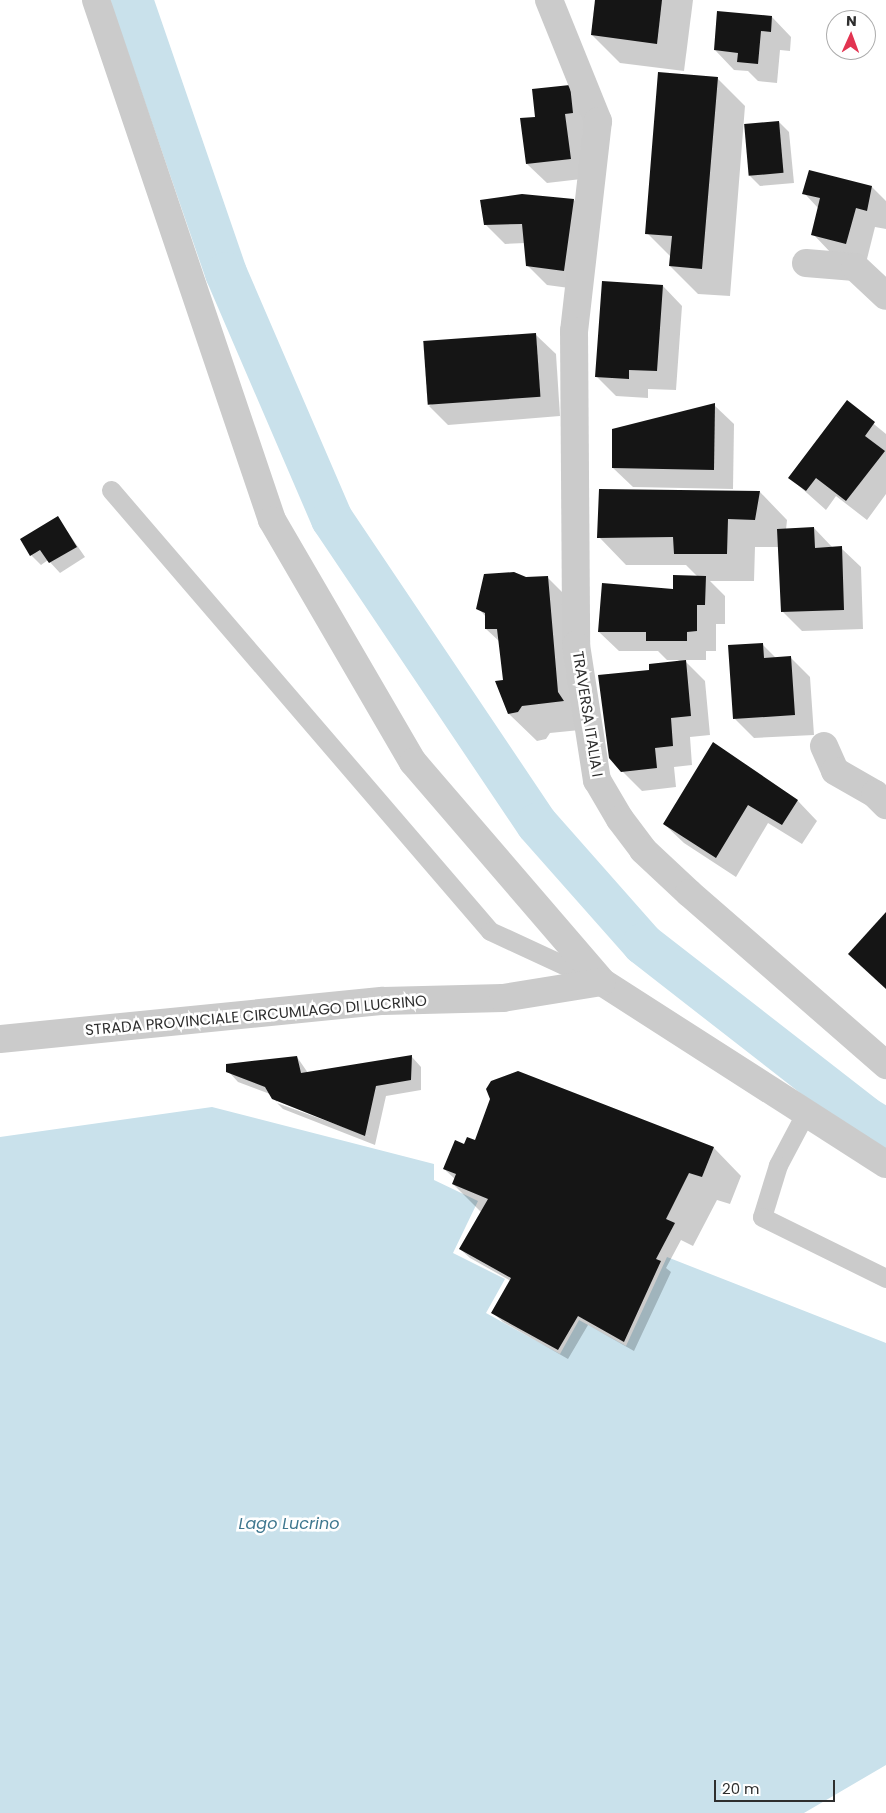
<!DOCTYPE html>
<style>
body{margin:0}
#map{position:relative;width:886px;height:1813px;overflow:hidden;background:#fff;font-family:Poppins,sans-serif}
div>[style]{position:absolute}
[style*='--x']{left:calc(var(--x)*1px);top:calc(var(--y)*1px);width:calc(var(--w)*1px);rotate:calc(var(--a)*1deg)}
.water>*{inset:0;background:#c9e1eb}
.shadow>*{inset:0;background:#0003}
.canal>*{height:42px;margin:-21px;padding:0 21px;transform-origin:21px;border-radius:21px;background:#c9e1eb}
.building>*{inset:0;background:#151515;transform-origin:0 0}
.service>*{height:19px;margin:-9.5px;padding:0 9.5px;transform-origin:9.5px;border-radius:9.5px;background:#cbcbcb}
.minor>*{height:28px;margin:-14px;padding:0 14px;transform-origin:14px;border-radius:14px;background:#cbcbcb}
.tertiary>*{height:28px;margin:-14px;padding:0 14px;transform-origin:14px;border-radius:14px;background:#cbcbcb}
span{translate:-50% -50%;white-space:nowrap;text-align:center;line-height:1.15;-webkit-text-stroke:5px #fff;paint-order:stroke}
.street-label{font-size:15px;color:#2e2e2e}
.water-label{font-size:16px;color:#3e778f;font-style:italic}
.north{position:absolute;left:826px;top:10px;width:50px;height:50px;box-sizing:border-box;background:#fff;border:1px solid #ababab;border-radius:50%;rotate:2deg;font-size:14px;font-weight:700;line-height:20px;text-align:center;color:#2e2e2e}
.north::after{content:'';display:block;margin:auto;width:18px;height:22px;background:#e23451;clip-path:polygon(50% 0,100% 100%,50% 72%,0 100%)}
.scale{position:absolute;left:714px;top:1780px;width:121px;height:22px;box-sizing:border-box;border:2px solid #2e2e2e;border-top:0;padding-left:6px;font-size:15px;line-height:18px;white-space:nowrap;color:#2e2e2e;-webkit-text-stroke:4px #fff;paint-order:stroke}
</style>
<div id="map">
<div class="water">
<i style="clip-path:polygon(212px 1107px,434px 1164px,434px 1180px,478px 1201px,453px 1253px,505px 1279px,486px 1313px,560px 1354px,579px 1320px,626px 1346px,667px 1257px,886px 1343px,886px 1765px,804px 1813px,0 1813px,0 1137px)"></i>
</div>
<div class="shadow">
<i style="clip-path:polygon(596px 0,693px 0,684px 71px,620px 63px,592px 35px)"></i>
<i style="clip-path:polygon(772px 17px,791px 37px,790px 51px,780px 50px,777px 83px,758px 81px,748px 71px,734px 70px,715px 50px)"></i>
<i style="clip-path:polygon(717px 78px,745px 106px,730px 296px,698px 294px,670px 266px,671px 257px,647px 233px)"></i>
<i style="clip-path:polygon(569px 86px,589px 106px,590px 178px,547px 183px,527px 164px,536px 118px)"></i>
<i style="clip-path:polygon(779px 122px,789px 132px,794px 183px,760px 186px,750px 176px)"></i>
<i style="clip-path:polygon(872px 187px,886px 201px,886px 229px,875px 227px,866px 263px,832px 254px,813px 234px,819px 209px,804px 193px)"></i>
<i style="clip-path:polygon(574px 200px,593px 220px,584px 290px,547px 285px,527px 265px,525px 243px,505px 244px,485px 224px)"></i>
<i style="clip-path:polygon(663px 286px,682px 306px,676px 390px,648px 389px,648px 398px,616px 396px,596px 376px)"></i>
<i style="clip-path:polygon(536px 335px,556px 354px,560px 416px,448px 425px,429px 406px)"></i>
<i style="clip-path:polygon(847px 402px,886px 434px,886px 494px,867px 520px,836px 496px,826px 510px,789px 477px)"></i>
<i style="clip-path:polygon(714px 405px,734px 424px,733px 489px,633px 487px,613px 468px)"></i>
<i style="clip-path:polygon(601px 490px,760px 492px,787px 520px,786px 530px,814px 528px,833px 548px,841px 548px,861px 567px,863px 629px,802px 631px,783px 612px,779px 547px,755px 547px,754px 581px,710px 581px,725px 596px,725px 624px,716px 624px,716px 651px,706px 651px,706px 660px,684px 660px,705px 681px,710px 735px,690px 737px,692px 765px,674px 767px,676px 787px,642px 791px,622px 771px,651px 671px,680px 660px,667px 660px,658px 651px,619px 651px,599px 632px,698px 577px,686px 565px,626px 565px,599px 537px)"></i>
<i style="clip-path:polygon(58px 518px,85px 557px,60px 573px,48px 560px,41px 565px,31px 555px)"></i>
<i style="clip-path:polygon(547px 577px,575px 605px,590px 729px,550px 733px,546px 739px,537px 741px,509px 714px,500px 642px,486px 629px,486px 617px,478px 608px)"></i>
<i style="clip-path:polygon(763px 645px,777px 659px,791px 658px,810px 677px,814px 735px,754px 738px,735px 719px)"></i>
<i style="clip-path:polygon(713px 744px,798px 801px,817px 821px,802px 844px,768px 823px,736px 877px,684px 843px,664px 824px)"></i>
<i style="clip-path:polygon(297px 1057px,308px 1073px,412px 1057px,421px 1067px,421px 1090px,386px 1096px,375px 1145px,283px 1109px,277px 1103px,371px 1137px,277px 1100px,277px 1102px,270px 1094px,238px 1082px,228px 1071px)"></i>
<i style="clip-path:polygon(518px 1072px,714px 1148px,741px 1176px,730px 1204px,717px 1200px,693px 1246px,681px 1240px,666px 1268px,671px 1272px,634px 1351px,588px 1325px,568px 1359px,503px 1322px,493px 1313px,511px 1281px,470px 1258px,460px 1249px,481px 1212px,453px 1184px,455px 1179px,444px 1169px,465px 1146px,476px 1142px)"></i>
</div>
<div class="canal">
<i style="--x:132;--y:0;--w:289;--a:71"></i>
<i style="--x:226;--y:273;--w:268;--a:66.7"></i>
<i style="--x:332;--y:519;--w:367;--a:56.1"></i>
<i style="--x:537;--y:824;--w:160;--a:48.5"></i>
<i style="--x:643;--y:944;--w:281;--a:37.9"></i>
<i style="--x:865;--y:1117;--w:25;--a:32"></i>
</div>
<div class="building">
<i style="clip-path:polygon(595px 0,662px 0,657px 44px,591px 35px)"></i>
<i style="clip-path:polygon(717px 11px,772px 16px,771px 32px,761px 31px,758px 64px,737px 62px,738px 53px,714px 50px)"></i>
<i style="clip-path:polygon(658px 72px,718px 77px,702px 269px,669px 266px,672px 236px,645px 234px)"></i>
<i style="clip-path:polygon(570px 85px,573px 113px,565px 114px,571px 159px,526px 164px,520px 118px,535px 117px,532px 89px)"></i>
<i style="left:779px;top:121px;width:52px;height:35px;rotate:85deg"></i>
<i style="clip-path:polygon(809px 170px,872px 186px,867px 211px,856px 208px,846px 244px,811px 235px,820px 198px,802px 194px)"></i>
<i style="clip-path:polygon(522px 194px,574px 199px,564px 271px,526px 266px,522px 224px,484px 225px,480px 200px)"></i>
<i style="clip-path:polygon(602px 281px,663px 285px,657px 371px,629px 370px,629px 379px,595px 377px)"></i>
<i style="left:536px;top:333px;width:64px;height:113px;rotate:86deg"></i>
<i style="clip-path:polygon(847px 400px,875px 422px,865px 436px,885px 451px,846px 501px,816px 478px,806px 491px,788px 478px)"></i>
<i style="clip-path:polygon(715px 403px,714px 470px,612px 468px,612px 429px)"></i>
<i style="clip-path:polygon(599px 489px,760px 491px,755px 520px,728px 519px,727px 554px,674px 554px,673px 537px,597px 538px)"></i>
<i style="clip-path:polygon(58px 516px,77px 547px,49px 563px,40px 550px,30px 556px,20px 539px)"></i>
<i style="clip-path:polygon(814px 527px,815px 548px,842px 546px,844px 610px,781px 612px,777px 529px)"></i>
<i style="clip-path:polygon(514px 572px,526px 577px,548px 576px,558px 692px,564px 701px,522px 706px,518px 712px,508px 714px,495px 681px,503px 680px,497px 629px,485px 629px,485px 613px,476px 609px,484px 574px)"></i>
<i style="clip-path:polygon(673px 575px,706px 576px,705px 605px,697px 605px,697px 631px,687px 632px,687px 641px,646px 641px,646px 632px,598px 632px,602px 583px,673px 589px)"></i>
<i style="clip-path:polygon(763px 643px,764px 658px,791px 656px,795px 715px,733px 719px,728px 645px)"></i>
<i style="clip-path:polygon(686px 660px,691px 716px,671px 718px,673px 746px,655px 748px,657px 768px,621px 772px,609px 758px,598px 675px,649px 670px,649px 664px)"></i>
<i style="clip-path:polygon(713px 742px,798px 800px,782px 825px,748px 805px,716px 858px,663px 824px)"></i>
<i style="clip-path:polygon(886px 912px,886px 989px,848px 954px)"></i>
<i style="clip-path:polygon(412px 1055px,411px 1080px,376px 1086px,365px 1136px,272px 1099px,265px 1087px,226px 1072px,226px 1064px,297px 1056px,301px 1073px)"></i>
<i style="clip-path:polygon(518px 1071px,714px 1147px,702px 1177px,689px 1173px,666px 1219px,675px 1223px,656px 1259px,661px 1261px,624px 1342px,578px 1316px,558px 1350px,491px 1313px,511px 1278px,459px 1249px,488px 1199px,452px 1184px,456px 1174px,443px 1169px,455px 1140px,464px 1144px,467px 1137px,475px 1140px,490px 1099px,486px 1089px,491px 1081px)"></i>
</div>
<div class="service">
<i style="--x:111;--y:490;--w:581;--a:49.32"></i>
<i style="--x:490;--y:931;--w:117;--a:24.8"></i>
<i style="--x:805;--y:1114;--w:58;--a:117.9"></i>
<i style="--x:778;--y:1165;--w:54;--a:107.1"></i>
<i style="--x:762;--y:1217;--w:138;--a:26.2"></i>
</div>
<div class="minor">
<i style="--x:549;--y:0;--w:131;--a:68"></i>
<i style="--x:598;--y:121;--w:211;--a:96.5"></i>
<i style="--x:574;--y:331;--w:314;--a:89.6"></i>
<i style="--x:576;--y:645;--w:137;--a:81.2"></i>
<i style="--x:597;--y:780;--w:45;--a:59.5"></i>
<i style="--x:620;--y:819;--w:39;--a:53"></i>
<i style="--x:643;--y:850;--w:63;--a:43.1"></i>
<i style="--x:689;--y:893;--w:262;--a:41.1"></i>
<i style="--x:806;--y:263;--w:49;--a:4.7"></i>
<i style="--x:855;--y:267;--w:42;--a:43.1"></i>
<i style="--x:824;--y:746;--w:27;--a:66"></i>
<i style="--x:835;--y:771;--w:46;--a:29.9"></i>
<i style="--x:875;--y:794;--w:16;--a:45"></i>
</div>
<div class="tertiary">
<i style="--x:96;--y:0;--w:549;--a:71.3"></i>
<i style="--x:272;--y:520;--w:280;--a:59.8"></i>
<i style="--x:413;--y:762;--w:290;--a:49.3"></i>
<i style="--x:602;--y:982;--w:337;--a:32.7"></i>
<i style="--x:0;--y:1039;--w:385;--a:-5.7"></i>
<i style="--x:383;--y:1001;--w:120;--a:-1.4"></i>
<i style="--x:503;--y:998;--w:100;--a:-9.2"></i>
</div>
<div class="street-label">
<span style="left:588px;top:714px;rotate:81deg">TRAVERSA ITALIA I</span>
<span style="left:256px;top:1015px;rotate:-5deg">STRADA PROVINCIALE CIRCUMLAGO DI LUCRINO</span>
</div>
<div class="water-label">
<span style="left:289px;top:1524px">Lago Lucrino</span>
</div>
<div class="north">N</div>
<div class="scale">20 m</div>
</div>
